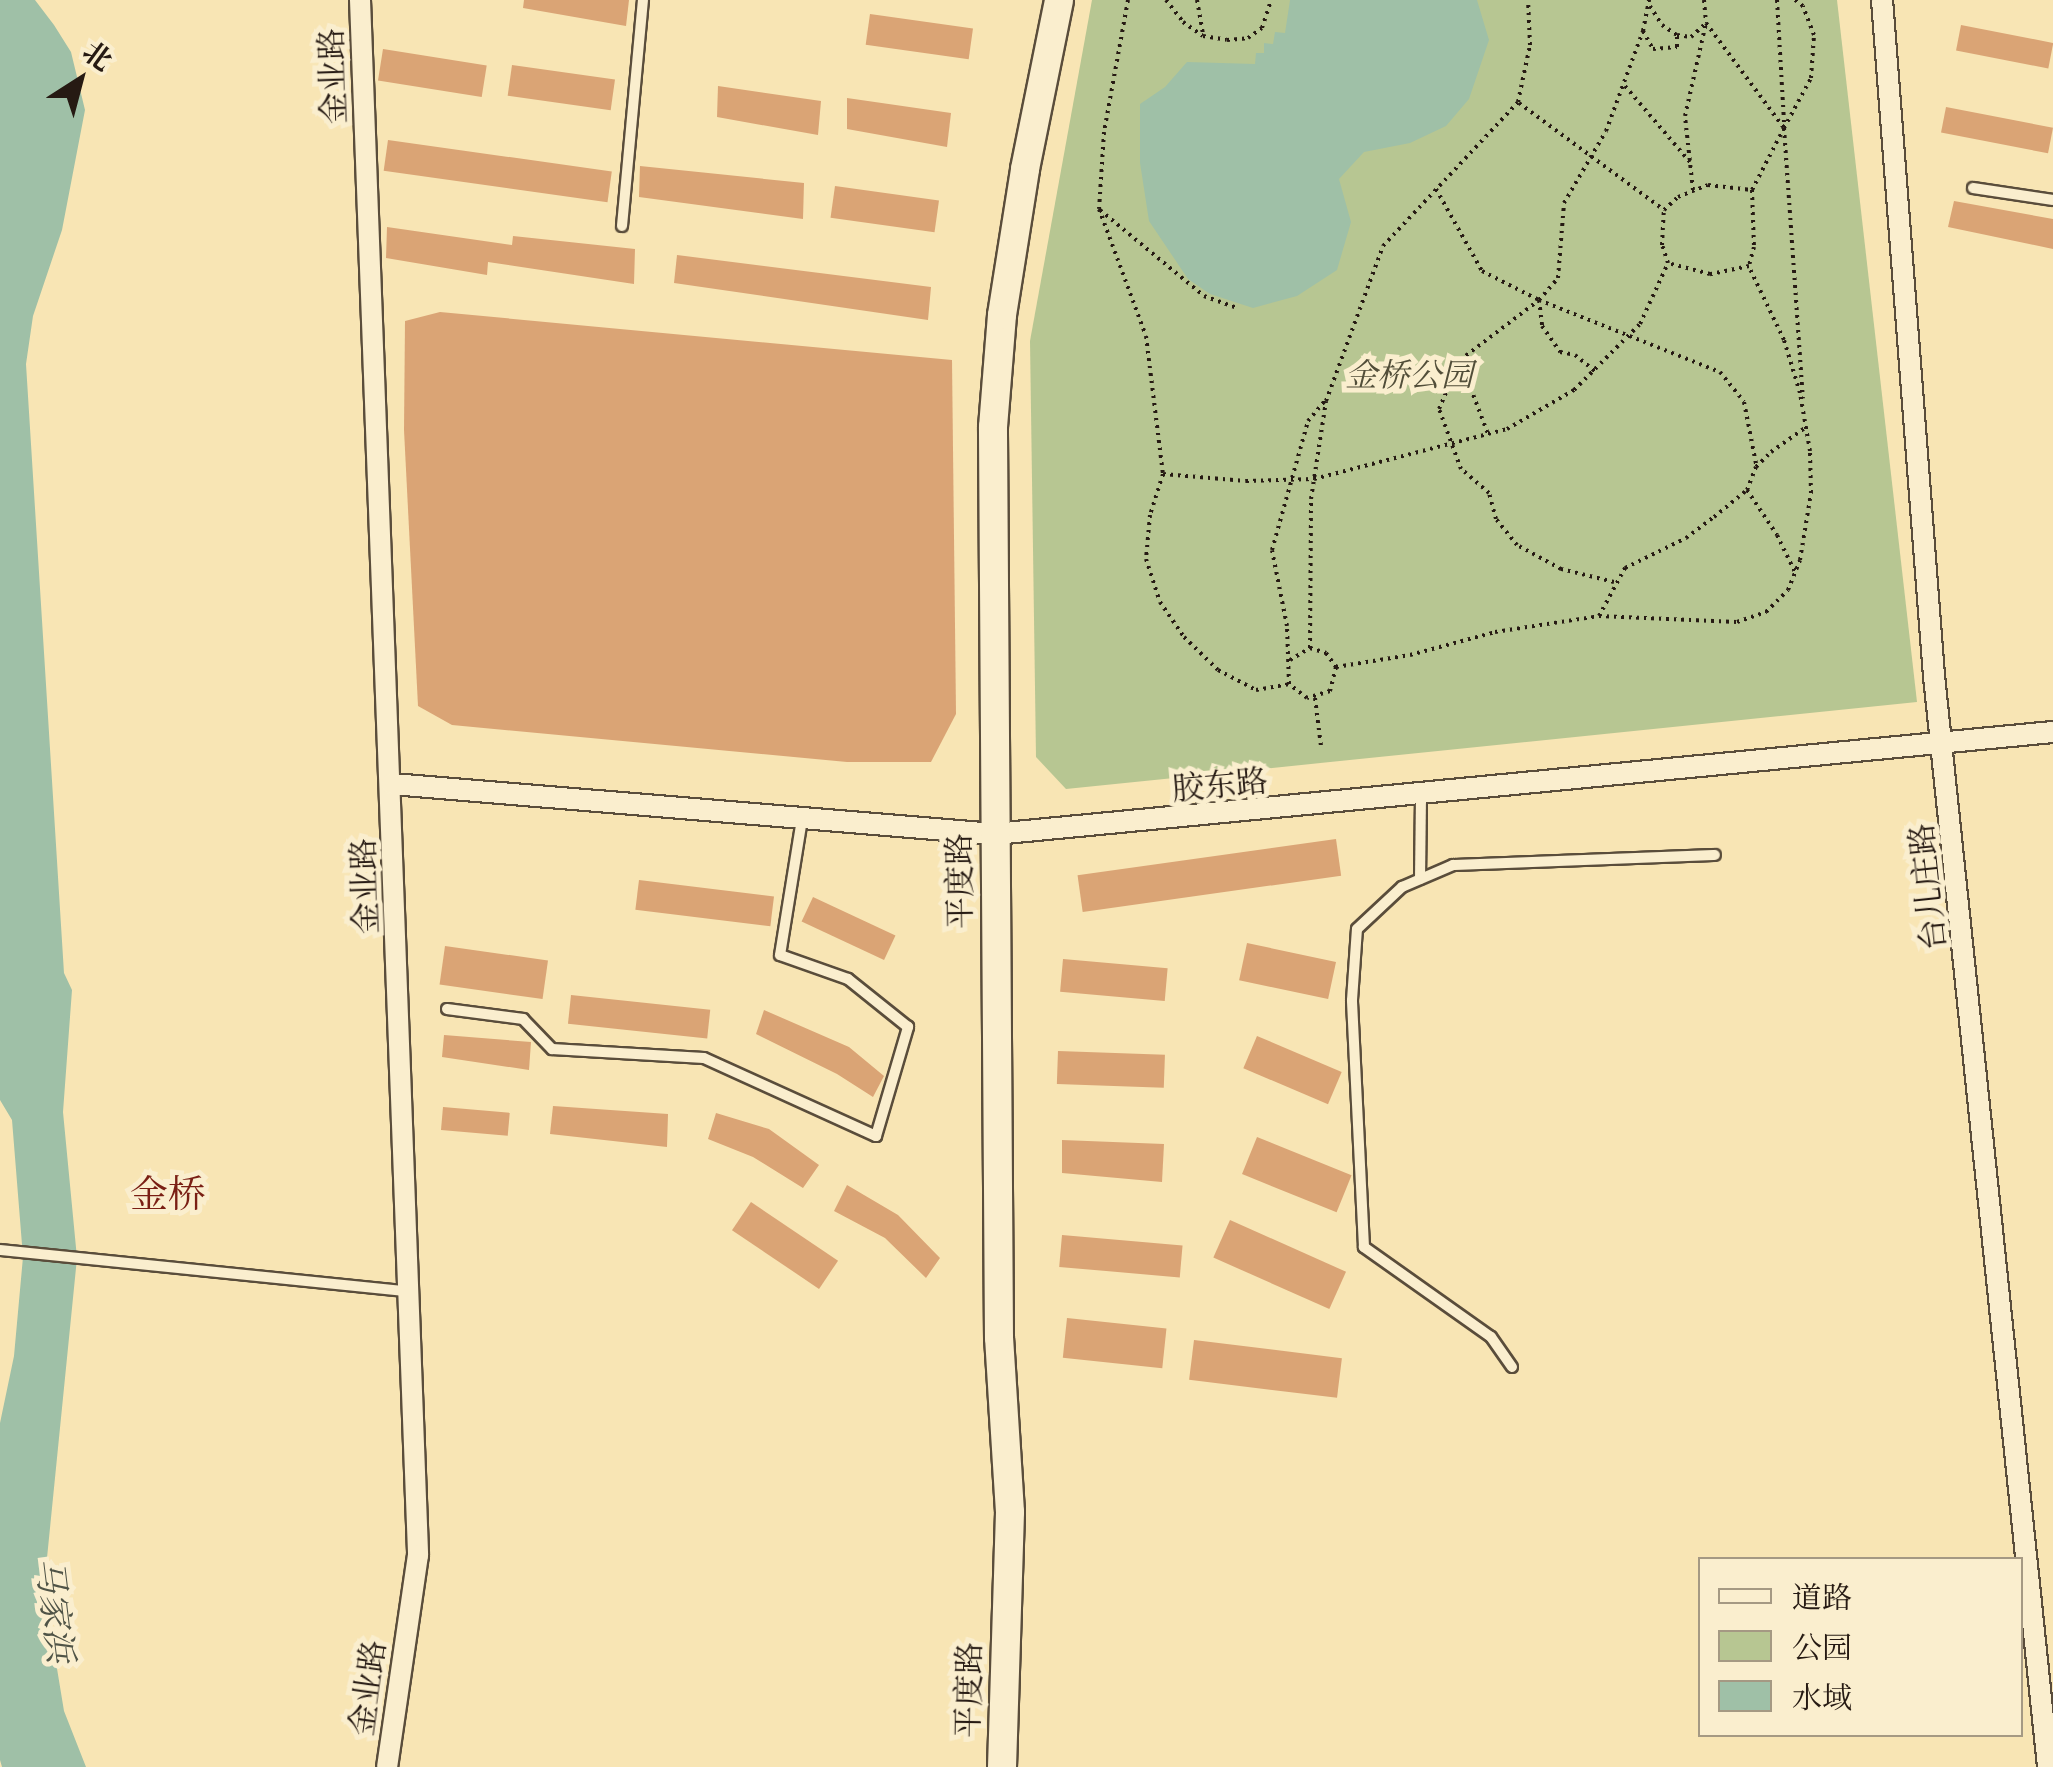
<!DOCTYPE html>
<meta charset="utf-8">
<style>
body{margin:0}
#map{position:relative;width:2053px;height:1767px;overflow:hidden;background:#f8e5b4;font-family:"Gentium Book Plus","Noto Serif SC",serif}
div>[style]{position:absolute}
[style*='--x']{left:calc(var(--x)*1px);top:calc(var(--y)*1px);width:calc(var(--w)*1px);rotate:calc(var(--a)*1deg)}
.green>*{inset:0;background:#b7c692}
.water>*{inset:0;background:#9fc0a7}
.building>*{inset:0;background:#daa475;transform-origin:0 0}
.path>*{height:4px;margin-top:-2px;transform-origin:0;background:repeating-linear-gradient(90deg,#261a13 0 2.5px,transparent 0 7.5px)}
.roads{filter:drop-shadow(2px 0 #5a4d3b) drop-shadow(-2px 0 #5a4d3b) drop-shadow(0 2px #5a4d3b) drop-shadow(0 -2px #5a4d3b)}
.lane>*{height:10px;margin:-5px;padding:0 5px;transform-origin:5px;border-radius:5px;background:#faeece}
.street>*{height:20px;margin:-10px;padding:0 10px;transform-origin:10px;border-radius:10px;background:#faeece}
.secondary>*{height:28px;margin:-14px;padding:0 14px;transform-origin:14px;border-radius:14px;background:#faeece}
span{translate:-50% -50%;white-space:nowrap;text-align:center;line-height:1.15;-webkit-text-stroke:10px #faeece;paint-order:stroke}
.street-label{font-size:32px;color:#261a13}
.park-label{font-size:32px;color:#524e39;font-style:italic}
.water-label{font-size:35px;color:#505447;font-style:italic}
.quarter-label{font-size:38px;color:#7a1f14}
.legend{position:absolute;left:1698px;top:1557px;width:325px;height:180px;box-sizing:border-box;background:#faeece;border:2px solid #a59983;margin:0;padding:12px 18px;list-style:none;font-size:30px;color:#261a13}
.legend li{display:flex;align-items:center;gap:20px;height:50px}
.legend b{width:50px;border:2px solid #a59983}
.north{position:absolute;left:30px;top:30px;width:100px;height:100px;-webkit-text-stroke:8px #faeece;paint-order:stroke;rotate:36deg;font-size:28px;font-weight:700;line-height:40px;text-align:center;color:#261a13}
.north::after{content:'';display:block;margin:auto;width:35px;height:45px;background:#261a13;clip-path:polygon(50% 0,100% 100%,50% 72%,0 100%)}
</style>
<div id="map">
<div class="green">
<i style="clip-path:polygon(1092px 0,1837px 0,1917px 702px,1066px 789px,1036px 757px,1030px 341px)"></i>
</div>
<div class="water">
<i style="clip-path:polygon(0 0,35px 0,54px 25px,71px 52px,85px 110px,62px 230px,33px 316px,26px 364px,64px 973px,72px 990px,63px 1112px,77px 1258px,47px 1558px,48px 1614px,64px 1711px,86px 1767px,2px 1767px,0 1760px,0 1423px,14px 1356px,23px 1257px,12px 1120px,0 1100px)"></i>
<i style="clip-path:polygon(1290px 0,1477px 0,1489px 40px,1469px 99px,1446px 126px,1410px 143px,1364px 152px,1339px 179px,1351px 222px,1337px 270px,1297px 296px,1253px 308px,1210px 294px,1188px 279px,1149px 221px,1140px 163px,1140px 104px,1165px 87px,1187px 62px,1255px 64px,1256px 53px,1264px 53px,1264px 43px,1273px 44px,1275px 32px,1285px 33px)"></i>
</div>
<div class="building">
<i style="clip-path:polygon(524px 0,629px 0,626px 26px,523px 8px)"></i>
<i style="left:870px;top:14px;width:104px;height:31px;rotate:8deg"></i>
<i style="left:1961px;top:25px;width:94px;height:26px;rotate:11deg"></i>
<i style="left:383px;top:49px;width:105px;height:32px;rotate:9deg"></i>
<i style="left:512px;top:65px;width:104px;height:31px;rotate:8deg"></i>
<i style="clip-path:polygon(718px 86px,821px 101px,818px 135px,717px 117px)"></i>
<i style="clip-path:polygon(847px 98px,951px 113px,947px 147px,847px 129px)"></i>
<i style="left:1946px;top:107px;width:109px;height:26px;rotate:11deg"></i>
<i style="left:388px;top:140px;width:226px;height:31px;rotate:8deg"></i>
<i style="clip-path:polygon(640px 166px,804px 183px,803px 219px,639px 197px)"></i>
<i style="left:835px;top:186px;width:105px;height:32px;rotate:8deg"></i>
<i style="clip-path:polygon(1954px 201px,2053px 219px,2053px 249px,1948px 227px)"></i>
<i style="clip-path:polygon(387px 227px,512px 245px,513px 236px,635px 249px,634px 284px,488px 262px,487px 275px,386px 258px)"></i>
<i style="clip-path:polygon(677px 255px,931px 287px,928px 320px,674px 283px)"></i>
<i style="clip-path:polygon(440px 312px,952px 360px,956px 714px,931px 762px,847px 762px,452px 725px,418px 706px,404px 430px,405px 321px)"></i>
<i style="left:1336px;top:839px;width:37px;height:261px;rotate:82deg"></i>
<i style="left:639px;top:880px;width:136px;height:30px;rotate:7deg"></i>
<i style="left:813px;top:897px;width:91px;height:27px;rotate:25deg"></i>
<i style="left:1247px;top:943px;width:91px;height:38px;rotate:12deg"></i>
<i style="left:445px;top:946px;width:104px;height:39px;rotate:8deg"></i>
<i style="left:1063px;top:959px;width:105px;height:33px;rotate:5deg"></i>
<i style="left:571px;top:995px;width:140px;height:29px;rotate:6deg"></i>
<i style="clip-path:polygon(764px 1010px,849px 1047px,884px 1076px,873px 1097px,837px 1074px,756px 1034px)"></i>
<i style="clip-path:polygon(444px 1035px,531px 1042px,529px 1070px,442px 1057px)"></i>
<i style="left:1257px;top:1036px;width:92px;height:35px;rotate:23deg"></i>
<i style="left:1058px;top:1051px;width:107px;height:33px;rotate:2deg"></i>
<i style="clip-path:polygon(553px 1106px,668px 1114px,667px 1147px,550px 1134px)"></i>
<i style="left:443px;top:1107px;width:67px;height:23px;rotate:5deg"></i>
<i style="clip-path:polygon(716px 1113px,769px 1129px,819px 1165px,803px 1188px,753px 1157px,708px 1139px)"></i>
<i style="left:1257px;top:1137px;width:102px;height:40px;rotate:22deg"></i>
<i style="clip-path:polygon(1062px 1140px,1164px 1144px,1162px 1182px,1062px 1173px)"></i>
<i style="clip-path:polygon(847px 1185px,898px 1215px,940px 1258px,926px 1278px,885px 1238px,834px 1211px)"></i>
<i style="left:751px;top:1202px;width:105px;height:34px;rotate:34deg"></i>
<i style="left:1230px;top:1220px;width:127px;height:41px;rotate:24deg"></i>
<i style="left:1062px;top:1235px;width:121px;height:32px;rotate:5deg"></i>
<i style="left:1067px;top:1318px;width:100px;height:40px;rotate:6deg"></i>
<i style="left:1194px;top:1340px;width:149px;height:40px;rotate:7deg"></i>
</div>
<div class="path">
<i style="--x:1128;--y:0;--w:134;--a:100.3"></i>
<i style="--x:1104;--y:132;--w:77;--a:93.7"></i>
<i style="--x:1099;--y:209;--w:135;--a:69.7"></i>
<i style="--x:1146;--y:336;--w:139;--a:83"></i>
<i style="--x:1163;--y:474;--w:43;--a:107.6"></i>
<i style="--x:1150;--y:515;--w:44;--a:95.2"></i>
<i style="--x:1146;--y:559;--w:45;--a:72"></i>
<i style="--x:1160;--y:602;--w:42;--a:55.6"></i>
<i style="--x:1184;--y:637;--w:47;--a:44.1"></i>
<i style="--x:1218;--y:670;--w:43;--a:27.8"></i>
<i style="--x:1256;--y:690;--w:34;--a:-10"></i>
<i style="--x:1166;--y:0;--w:28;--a:52"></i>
<i style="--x:1183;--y:22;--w:24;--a:35"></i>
<i style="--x:1203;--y:36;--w:24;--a:9"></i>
<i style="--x:1227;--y:40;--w:21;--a:-5"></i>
<i style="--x:1248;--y:38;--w:17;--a:-36"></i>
<i style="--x:1262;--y:28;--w:29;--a:-72"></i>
<i style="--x:1197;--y:0;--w:36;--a:80"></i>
<i style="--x:1704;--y:0;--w:23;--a:85"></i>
<i style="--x:1706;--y:23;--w:131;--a:53.4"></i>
<i style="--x:1777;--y:0;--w:123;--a:86.7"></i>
<i style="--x:1650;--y:6;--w:22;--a:58"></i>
<i style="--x:1662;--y:25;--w:18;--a:34"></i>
<i style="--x:1677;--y:35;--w:14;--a:8"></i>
<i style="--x:1691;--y:37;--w:21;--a:-43"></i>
<i style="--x:1643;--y:31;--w:21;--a:61"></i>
<i style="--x:1653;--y:49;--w:24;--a:-5"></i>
<i style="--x:1677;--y:47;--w:12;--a:-90"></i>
<i style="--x:1625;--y:86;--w:100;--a:49.5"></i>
<i style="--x:1519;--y:103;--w:180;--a:36.4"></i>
<i style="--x:1784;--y:128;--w:57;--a:-61.6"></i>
<i style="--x:1811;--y:78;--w:43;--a:-86"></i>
<i style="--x:1814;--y:35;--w:31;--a:-111"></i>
<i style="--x:1803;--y:6;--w:10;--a:-143"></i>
<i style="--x:1436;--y:189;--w:94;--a:60.7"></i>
<i style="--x:1482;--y:271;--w:64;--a:27"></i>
<i style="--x:1539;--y:300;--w:195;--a:21.7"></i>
<i style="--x:1720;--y:372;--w:38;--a:51"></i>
<i style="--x:1744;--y:402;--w:63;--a:79"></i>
<i style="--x:1693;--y:190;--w:74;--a:-96.2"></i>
<i style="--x:1685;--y:116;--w:95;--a:-77.3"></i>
<i style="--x:1752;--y:190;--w:70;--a:-62.7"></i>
<i style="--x:1784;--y:128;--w:271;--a:86"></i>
<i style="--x:1100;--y:210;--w:135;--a:39.6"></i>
<i style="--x:1204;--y:296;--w:35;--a:20"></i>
<i style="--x:1539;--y:300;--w:26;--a:83"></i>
<i style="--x:1542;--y:326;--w:32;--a:55"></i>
<i style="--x:1560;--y:352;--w:15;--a:11"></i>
<i style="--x:1575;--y:355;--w:26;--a:39"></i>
<i style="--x:1460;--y:360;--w:79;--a:69.3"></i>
<i style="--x:1163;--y:474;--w:83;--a:4.8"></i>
<i style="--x:1246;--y:481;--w:68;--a:-1.7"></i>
<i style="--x:1314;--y:479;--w:199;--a:-14.5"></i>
<i style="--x:1507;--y:429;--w:78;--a:-30.2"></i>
<i style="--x:1574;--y:390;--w:93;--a:-45"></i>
<i style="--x:1640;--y:324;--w:67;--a:-65.3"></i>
<i style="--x:1668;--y:263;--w:19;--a:-108"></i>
<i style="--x:1662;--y:245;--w:35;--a:-87"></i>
<i style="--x:1664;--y:210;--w:19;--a:-43"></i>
<i style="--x:1678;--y:197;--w:32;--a:-22"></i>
<i style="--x:1708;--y:185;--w:44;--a:6.5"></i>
<i style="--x:1752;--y:190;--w:57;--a:88"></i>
<i style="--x:1754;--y:247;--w:20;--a:105"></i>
<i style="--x:1749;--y:266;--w:40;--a:168"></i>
<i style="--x:1710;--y:274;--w:43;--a:-165.3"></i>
<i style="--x:1747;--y:490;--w:54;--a:56.3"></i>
<i style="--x:1777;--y:535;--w:41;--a:64.1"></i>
<i style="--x:1614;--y:582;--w:55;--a:-166.2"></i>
<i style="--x:1561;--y:569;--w:50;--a:-151.4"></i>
<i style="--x:1517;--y:545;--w:33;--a:-129"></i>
<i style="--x:1496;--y:519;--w:27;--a:-105"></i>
<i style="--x:1489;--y:493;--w:37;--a:-139"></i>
<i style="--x:1461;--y:469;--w:64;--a:-110.1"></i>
<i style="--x:1439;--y:409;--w:53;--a:-66.8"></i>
<i style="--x:1460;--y:360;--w:99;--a:-37.2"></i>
<i style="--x:1539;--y:300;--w:29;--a:-49"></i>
<i style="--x:1558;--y:278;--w:75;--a:-85.4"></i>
<i style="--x:1564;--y:203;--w:83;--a:-59.7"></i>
<i style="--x:1606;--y:131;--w:107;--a:-69.7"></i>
<i style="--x:1643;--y:31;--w:32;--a:-79"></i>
<i style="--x:1599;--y:616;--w:55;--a:-61.6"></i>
<i style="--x:1625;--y:568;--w:68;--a:-26.2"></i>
<i style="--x:1686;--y:538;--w:35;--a:-37"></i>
<i style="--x:1714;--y:517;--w:43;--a:-39.3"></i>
<i style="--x:1747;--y:490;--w:25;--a:-69"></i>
<i style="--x:1756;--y:467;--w:21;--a:-45"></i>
<i style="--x:1771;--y:452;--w:43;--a:-35.5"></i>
<i style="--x:1310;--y:648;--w:149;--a:-89.6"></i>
<i style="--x:1311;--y:499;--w:99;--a:-81.3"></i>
<i style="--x:1326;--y:401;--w:165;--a:-69.8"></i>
<i style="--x:1383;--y:246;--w:197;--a:-46.8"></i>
<i style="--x:1518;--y:102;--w:58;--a:-78.1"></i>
<i style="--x:1530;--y:45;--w:45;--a:-92.5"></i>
<i style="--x:1290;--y:660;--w:23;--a:-31"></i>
<i style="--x:1310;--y:648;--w:17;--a:17"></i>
<i style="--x:1326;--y:653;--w:17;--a:54"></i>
<i style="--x:1336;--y:667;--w:25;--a:104"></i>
<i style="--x:1330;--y:691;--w:24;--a:163"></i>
<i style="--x:1307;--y:698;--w:23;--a:-142"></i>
<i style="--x:1289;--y:684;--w:58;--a:-92"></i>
<i style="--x:1287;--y:626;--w:77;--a:-101.2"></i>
<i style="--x:1272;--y:550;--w:134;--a:-74.4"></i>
<i style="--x:1308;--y:421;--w:26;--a:-50"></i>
<i style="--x:1336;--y:667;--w:75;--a:-9.2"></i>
<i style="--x:1410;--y:655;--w:88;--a:-15.1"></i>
<i style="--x:1495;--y:632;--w:105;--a:-8.7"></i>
<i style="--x:1599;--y:616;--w:138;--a:2.5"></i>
<i style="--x:1737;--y:622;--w:31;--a:-19"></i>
<i style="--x:1766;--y:612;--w:31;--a:-45"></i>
<i style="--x:1788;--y:590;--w:32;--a:-68"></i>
<i style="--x:1800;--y:560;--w:68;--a:-80.7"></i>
<i style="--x:1811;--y:493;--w:42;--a:-91.4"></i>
<i style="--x:1810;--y:451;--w:59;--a:-99.8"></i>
<i style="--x:1800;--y:393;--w:55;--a:-106.8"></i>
<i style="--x:1784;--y:340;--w:81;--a:-115.6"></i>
<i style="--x:1315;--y:698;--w:48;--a:82.9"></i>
</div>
<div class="roads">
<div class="lane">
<i style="--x:1973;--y:188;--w:81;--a:8.5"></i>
<i style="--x:622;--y:226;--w:227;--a:-84.7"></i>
<i style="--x:1420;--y:879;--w:84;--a:-89.3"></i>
<i style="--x:447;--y:1009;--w:77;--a:7.5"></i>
<i style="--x:523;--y:1019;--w:42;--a:46"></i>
<i style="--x:552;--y:1049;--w:152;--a:3.4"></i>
<i style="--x:704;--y:1058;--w:189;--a:24.4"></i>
<i style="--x:876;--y:1136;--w:114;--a:-73.6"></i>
<i style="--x:908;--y:1027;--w:77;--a:-141.3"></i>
<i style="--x:848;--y:979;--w:72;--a:-160.6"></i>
<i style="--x:780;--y:955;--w:138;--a:-80.8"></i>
<i style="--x:0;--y:1250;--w:412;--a:5.8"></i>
<i style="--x:1512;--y:1367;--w:37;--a:-125"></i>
<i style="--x:1491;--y:1337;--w:156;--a:-144.7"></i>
<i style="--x:1364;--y:1247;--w:247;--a:-92.8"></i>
<i style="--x:1352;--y:1000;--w:71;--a:-86"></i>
<i style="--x:1357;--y:929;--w:62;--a:-43"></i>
<i style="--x:1402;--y:887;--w:56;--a:-23.3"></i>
<i style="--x:1453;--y:865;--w:262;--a:-2.2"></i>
</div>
<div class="street">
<i style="--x:360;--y:0;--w:1556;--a:87.86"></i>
<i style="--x:418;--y:1555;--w:214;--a:98.3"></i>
<i style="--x:1882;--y:0;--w:678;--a:85.6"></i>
<i style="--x:1934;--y:676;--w:1097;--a:84.03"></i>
<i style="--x:392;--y:784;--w:605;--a:4.74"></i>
<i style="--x:995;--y:834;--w:1063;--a:-5.51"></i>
</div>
<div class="secondary">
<i style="--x:1002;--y:1767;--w:255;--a:-88.2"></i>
<i style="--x:1010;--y:1512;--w:174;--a:-93.6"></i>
<i style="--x:999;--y:1338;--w:911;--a:-90.38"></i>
<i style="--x:993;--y:427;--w:112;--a:-85.4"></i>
<i style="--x:1002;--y:315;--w:148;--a:-81"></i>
<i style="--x:1025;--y:169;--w:172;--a:-78.6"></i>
</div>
</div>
<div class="street-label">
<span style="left:333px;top:76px;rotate:-92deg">金业路</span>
<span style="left:1220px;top:785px;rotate:-5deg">胶东路</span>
<span style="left:960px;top:881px;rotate:-91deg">平度路</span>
<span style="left:365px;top:886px;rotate:-92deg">金业路</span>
<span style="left:1928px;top:887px;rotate:-96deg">台儿庄路</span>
<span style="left:368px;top:1688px;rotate:-82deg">金业路</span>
<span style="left:969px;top:1690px;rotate:-89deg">平度路</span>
</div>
<div class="park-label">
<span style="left:1409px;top:375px">金桥公园</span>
</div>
<div class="water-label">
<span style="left:55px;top:1610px;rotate:83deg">马家浜</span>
</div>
<div class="quarter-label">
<span style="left:168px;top:1194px">金桥</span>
</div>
<ul class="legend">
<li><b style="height:12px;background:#faeece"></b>道路</li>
<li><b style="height:28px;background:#b7c692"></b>公园</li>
<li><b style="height:28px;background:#9fc0a7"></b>水域</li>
</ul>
<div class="north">北</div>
</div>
